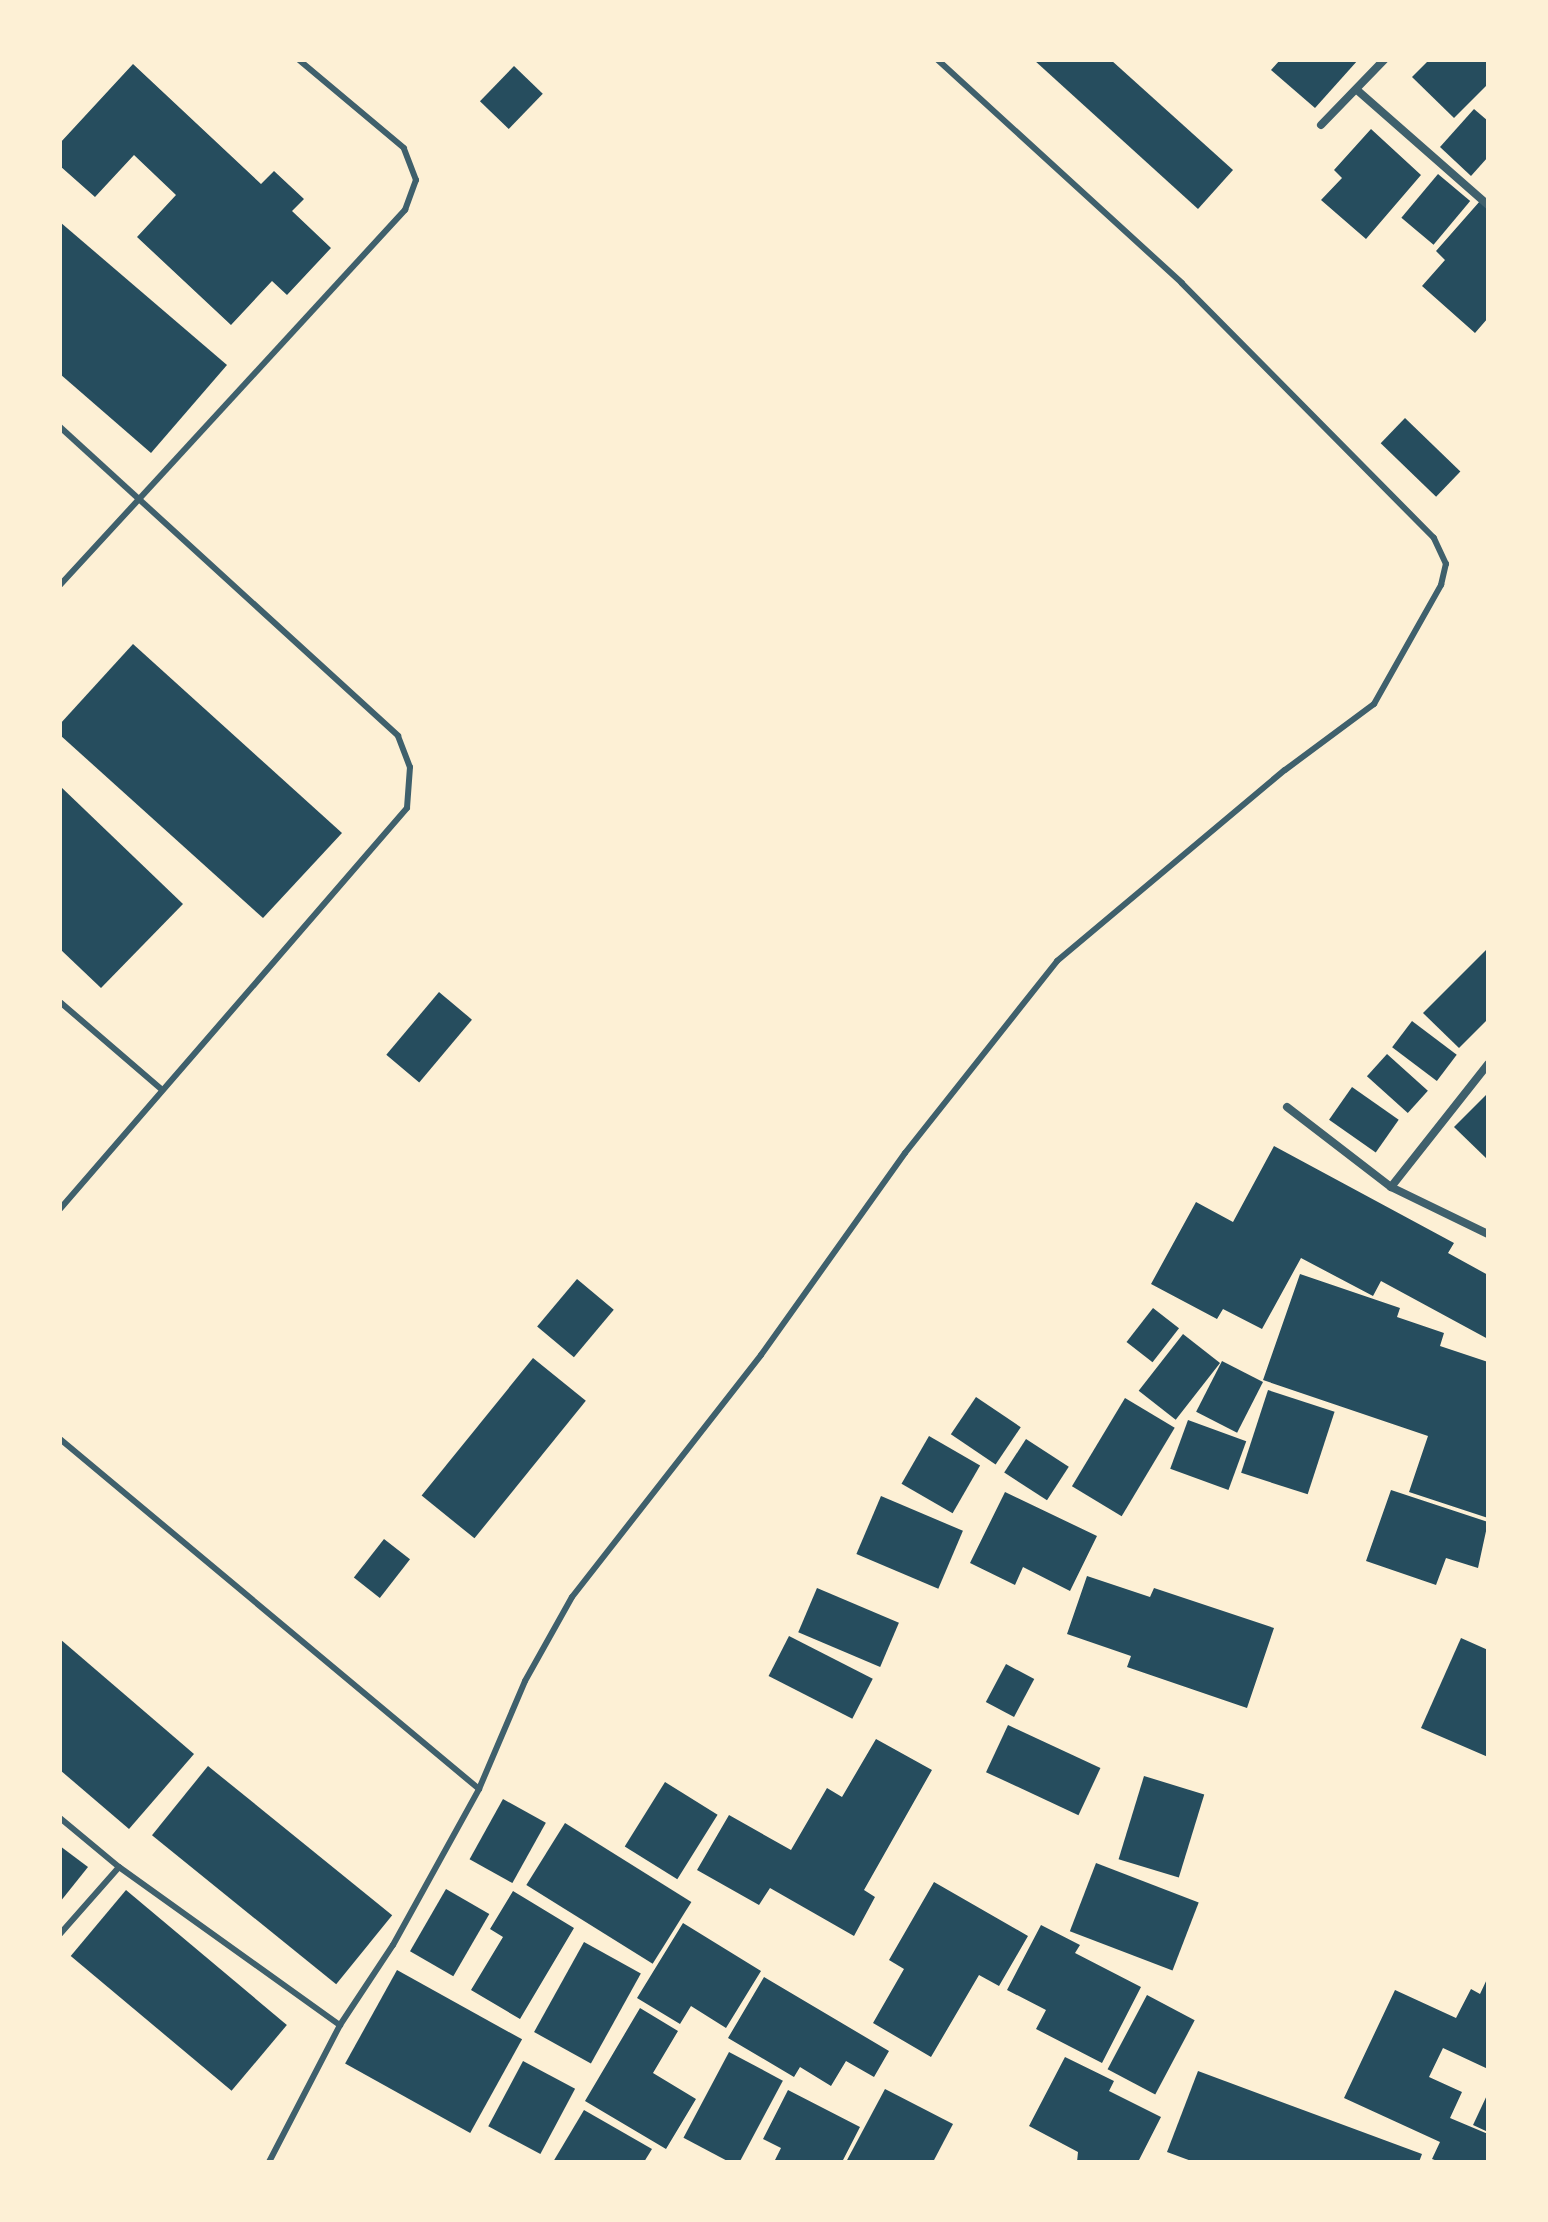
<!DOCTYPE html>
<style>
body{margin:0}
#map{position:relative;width:1548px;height:2222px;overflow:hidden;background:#fdf0d5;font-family:"Crimson Pro",serif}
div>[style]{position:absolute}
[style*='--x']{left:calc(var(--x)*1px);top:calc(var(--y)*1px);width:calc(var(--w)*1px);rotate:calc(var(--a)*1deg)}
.building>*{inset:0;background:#264d5e;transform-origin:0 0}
.service>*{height:6px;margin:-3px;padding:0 3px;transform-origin:3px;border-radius:3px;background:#3f606c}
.minor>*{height:8px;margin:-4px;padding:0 4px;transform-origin:4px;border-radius:4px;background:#3f606c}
span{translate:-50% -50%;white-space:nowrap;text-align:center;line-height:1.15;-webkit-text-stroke:6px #fdf0d5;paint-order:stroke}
.frame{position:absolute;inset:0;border:62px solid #fdf0d5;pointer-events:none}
</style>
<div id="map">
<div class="building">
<i style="clip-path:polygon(1034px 60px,1111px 60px,1233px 170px,1198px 209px)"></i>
<i style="clip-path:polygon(1280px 60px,1358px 60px,1315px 108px,1271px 70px)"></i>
<i style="clip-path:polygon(1429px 60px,1488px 60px,1488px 84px,1454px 118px,1412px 77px)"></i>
<i style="clip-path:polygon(133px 64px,261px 184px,274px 171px,304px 199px,292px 211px,331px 248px,287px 295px,272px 281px,231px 325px,137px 237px,176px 195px,134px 155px,95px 197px,60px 166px,60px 143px)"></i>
<i style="left:514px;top:66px;width:40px;height:49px;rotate:44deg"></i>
<i style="clip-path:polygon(1474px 109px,1488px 121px,1488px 157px,1471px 176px,1440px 147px)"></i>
<i style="clip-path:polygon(1371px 129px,1421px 175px,1366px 239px,1321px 200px,1342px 178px,1334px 170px)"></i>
<i style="left:1438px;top:174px;width:42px;height:57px;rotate:40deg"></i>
<i style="clip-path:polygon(1480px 201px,1488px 208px,1488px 318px,1475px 333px,1422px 286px,1445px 260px,1436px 251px)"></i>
<i style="clip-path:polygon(60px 222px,227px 365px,151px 453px,60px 374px)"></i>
<i style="left:1405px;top:418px;width:77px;height:35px;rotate:44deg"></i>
<i style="clip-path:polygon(133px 644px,342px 833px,263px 918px,60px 735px,60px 724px)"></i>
<i style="clip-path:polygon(60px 786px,183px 904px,101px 988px,60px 949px)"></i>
<i style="clip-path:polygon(1488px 948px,1488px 1019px,1459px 1048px,1423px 1013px)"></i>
<i style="left:439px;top:992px;width:43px;height:82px;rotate:40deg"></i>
<i style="left:1412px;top:1021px;width:56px;height:33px;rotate:37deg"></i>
<i style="left:1387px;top:1054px;width:55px;height:30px;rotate:42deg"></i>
<i style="left:1352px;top:1087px;width:57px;height:40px;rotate:35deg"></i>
<i style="clip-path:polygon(1488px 1093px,1488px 1160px,1454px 1127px)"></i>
<i style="clip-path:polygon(1274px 1146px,1454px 1243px,1448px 1253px,1488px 1275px,1488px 1339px,1381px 1281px,1373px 1296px,1301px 1258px,1262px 1329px,1223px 1309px,1217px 1319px,1151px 1284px,1196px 1202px,1233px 1222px)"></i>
<i style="clip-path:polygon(1300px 1274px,1400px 1308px,1397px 1317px,1444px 1333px,1440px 1346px,1488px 1362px,1488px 1518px,1409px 1492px,1428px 1436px,1263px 1380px)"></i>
<i style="left:577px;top:1279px;width:48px;height:62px;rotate:40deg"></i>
<i style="left:1153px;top:1308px;width:33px;height:43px;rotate:38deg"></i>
<i style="left:1183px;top:1334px;width:47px;height:72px;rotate:38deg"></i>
<i style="left:533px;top:1358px;width:68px;height:177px;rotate:39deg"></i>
<i style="left:1222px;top:1361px;width:46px;height:57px;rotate:27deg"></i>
<i style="left:1268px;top:1390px;width:70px;height:87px;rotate:18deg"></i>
<i style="left:976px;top:1397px;width:54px;height:45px;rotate:34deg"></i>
<i style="left:1125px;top:1398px;width:58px;height:103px;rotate:31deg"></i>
<i style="left:1188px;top:1420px;width:62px;height:52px;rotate:20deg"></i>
<i style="left:929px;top:1436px;width:59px;height:55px;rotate:30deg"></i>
<i style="left:1026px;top:1439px;width:51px;height:40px;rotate:33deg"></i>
<i style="clip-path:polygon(1391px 1490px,1488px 1522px,1478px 1568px,1446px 1558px,1436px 1585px,1366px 1561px)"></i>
<i style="clip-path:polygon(1005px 1492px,1097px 1536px,1070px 1591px,1023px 1567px,1015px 1585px,970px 1563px)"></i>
<i style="left:881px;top:1496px;width:89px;height:63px;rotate:23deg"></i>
<i style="left:384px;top:1539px;width:33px;height:49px;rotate:38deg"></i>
<i style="clip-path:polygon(1087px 1576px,1150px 1597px,1154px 1588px,1274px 1628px,1247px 1708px,1127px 1667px,1131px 1656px,1067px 1634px)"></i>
<i style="left:817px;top:1588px;width:89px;height:48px;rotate:23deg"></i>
<i style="left:789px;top:1636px;width:94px;height:45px;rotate:27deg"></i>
<i style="clip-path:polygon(1461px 1638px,1488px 1650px,1488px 1757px,1421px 1728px)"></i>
<i style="clip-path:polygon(60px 1639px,194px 1754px,129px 1829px,60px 1770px)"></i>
<i style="left:1006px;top:1664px;width:32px;height:43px;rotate:28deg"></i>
<i style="left:1008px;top:1725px;width:102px;height:52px;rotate:25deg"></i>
<i style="clip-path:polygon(876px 1739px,932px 1770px,864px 1890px,875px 1897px,854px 1936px,770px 1888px,759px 1905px,697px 1870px,729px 1815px,791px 1850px,827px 1788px,842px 1797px)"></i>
<i style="left:208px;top:1766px;width:237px;height:89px;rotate:39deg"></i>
<i style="left:1144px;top:1776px;width:63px;height:87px;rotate:17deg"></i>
<i style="left:665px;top:1782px;width:62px;height:76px;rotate:32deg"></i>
<i style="left:503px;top:1799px;width:49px;height:69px;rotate:29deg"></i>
<i style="left:565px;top:1823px;width:149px;height:73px;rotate:32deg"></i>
<i style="clip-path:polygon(60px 1846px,88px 1867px,60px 1902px)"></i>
<i style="left:1096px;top:1863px;width:110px;height:73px;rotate:21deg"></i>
<i style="clip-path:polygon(934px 1882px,1028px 1936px,999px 1986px,979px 1975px,931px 2057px,873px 2023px,904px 1969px,889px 1960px)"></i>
<i style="left:446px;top:1889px;width:50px;height:72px;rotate:30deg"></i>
<i style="left:126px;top:1890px;width:210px;height:86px;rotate:40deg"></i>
<i style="clip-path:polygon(513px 1891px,574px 1928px,520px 2019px,471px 1990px,503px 1937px,490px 1929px)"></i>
<i style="clip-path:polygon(683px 1923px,761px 1971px,726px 2028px,691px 2006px,680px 2024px,637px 1998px)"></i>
<i style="clip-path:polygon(1041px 1925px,1080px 1945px,1075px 1953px,1141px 1987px,1102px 2063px,1036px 2029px,1046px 2010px,1007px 1990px)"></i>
<i style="left:584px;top:1942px;width:65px;height:103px;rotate:29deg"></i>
<i style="left:397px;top:1970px;width:143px;height:107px;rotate:29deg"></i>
<i style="clip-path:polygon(764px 1977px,889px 2051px,874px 2077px,846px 2061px,831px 2086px,800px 2067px,794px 2077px,728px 2038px)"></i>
<i style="clip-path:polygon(1488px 1977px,1488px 2069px,1443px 2048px,1429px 2077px,1462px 2092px,1450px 2118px,1488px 2134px,1488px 2162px,1440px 2162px,1432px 2159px,1440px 2142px,1344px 2098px,1395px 1990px,1456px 2018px,1471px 1989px,1480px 1994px)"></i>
<i style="left:1147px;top:1995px;width:54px;height:84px;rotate:28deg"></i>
<i style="clip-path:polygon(640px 2008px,678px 2031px,653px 2073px,696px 2099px,666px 2149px,585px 2101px)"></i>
<i style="left:729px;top:2052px;width:61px;height:97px;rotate:28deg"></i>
<i style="clip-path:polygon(1065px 2057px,1114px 2081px,1109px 2091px,1161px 2117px,1138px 2162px,1077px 2162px,1078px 2152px,1029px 2126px)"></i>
<i style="left:523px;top:2061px;width:59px;height:74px;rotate:28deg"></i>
<i style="clip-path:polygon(1198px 2071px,1422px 2154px,1419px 2162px,1194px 2162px,1167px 2152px)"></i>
<i style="clip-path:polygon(885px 2089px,953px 2124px,933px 2162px,846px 2162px)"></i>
<i style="clip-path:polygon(788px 2090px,860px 2127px,842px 2162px,774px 2162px,781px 2148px,763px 2139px)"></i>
<i style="clip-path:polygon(1488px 2093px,1488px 2132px,1473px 2125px)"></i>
<i style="clip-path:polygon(584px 2110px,652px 2149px,644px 2162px,553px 2162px)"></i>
</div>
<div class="service">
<i style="--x:60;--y:427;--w:458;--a:42.4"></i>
<i style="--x:398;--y:736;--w:33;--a:69"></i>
<i style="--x:410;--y:767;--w:41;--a:94.2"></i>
<i style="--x:407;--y:808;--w:530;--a:130.87"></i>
<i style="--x:60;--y:585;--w:510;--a:-47.39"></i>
<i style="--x:405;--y:210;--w:32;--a:-70"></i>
<i style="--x:416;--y:180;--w:34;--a:-111"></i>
<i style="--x:404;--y:148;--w:137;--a:-140"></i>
<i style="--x:60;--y:1002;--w:133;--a:40.7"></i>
<i style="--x:60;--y:1439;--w:546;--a:39.87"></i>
<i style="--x:60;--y:1818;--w:77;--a:39.7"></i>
<i style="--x:119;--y:1867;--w:272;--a:35.6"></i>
<i style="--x:60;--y:1934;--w:89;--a:-48.6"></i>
<i style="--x:269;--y:2162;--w:154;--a:-62.6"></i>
<i style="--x:340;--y:2025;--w:96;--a:-56.5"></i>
<i style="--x:393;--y:1945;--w:178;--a:-61.1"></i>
<i style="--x:479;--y:1789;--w:117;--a:-66.9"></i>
<i style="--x:525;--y:1681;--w:96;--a:-60.8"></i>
<i style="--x:572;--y:1597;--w:307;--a:-52"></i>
<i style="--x:761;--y:1355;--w:248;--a:-54.5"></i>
<i style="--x:905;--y:1153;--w:245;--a:-51.6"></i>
<i style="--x:1057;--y:961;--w:297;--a:-40"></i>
<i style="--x:1285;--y:770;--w:111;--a:-36.6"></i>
<i style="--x:1374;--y:704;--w:137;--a:-60.6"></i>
<i style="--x:1441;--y:585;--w:22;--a:-77"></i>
<i style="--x:1446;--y:564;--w:29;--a:-115"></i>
<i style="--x:1434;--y:538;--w:359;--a:-134.7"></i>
<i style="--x:1182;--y:283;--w:331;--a:-137.6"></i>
</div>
<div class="minor">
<i style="--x:1357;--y:90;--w:174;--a:41.3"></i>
<i style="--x:1321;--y:125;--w:91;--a:-45.9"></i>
<i style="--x:1287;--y:1107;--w:131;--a:37.6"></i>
<i style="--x:1391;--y:1187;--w:108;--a:25.9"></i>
<i style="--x:1391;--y:1187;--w:157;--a:-51.7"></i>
</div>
<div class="frame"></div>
</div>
